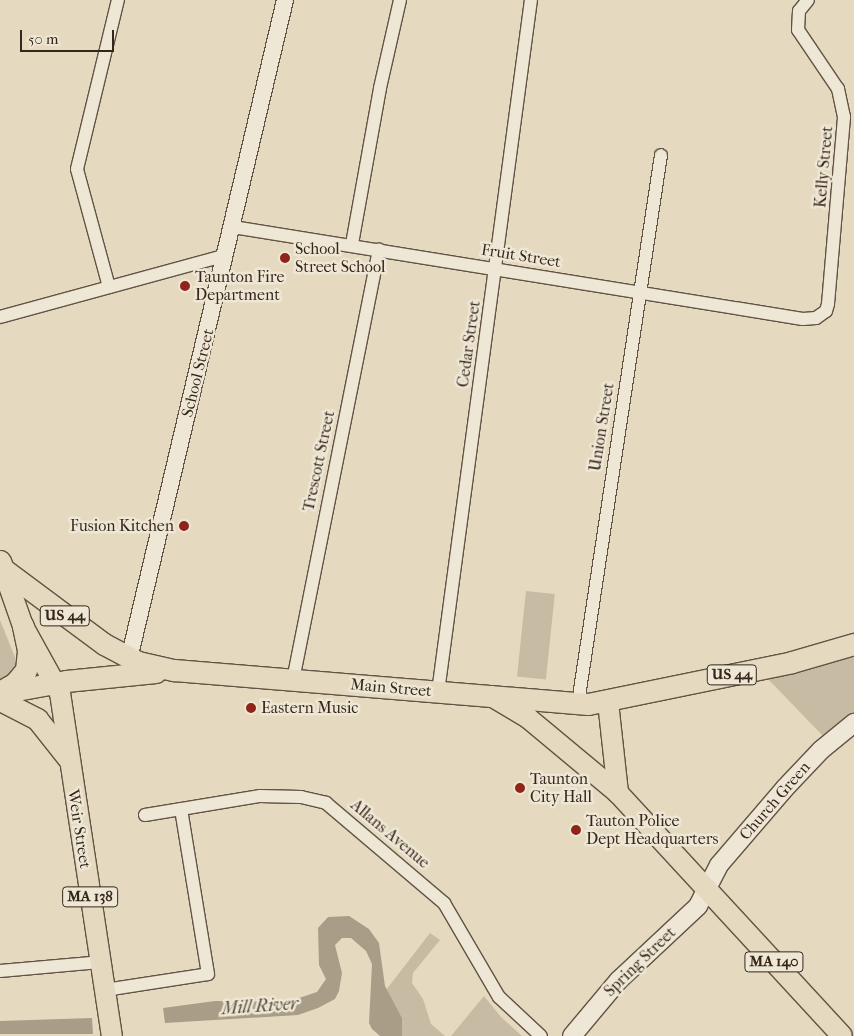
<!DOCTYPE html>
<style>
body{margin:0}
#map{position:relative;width:854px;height:1036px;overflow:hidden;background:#e5dac0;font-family:"IM FELL French Canon",serif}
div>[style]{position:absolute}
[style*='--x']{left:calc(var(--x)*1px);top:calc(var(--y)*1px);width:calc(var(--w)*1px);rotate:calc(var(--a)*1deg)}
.green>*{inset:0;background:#c7bba4;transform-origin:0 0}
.water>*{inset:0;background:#aa9d88}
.roads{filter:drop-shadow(1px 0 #625344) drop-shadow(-1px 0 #625344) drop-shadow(0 1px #625344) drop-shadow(0 -1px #625344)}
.minor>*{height:12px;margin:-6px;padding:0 6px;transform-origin:6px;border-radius:6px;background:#eee7d6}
.tertiary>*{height:16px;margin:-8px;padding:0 8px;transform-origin:8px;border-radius:8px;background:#eee7d6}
.secondary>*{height:18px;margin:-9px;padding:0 9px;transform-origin:9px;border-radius:9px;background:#eee7d6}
.primary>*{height:20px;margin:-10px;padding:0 10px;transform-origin:10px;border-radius:10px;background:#e5dac0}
.trunk>*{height:21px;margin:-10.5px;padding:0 10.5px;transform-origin:10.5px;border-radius:10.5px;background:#e5dac0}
.dots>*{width:14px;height:14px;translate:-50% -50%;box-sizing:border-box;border:2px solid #eee7d6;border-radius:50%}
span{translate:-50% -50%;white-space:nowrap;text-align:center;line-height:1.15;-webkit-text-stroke:5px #eee7d6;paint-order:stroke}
.shield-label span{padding:1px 4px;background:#eee7d6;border:1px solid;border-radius:4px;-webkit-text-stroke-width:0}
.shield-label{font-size:15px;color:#36261a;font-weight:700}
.street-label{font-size:16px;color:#36261a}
.poi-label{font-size:16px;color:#36261a}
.left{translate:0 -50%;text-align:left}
.right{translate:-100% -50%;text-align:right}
.water-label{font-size:18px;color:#594a3b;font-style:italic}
.scale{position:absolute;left:20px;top:30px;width:94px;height:22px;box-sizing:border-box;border:2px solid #36261a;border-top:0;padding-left:6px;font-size:15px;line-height:18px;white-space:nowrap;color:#36261a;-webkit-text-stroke:4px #eee7d6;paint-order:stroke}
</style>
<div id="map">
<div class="green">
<i style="left:526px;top:591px;width:29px;height:86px;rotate:6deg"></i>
<i style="clip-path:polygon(0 620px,19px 667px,15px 676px,0 679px)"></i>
<i style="clip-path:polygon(854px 655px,854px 713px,823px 736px,768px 679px)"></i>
<i style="clip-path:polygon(430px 933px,440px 940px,413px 973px,412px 983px,423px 999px,431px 1024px,445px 1036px,402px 1036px,402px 1018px,386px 990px)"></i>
<i style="clip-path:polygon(484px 996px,501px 1017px,522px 1036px,451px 1036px)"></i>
</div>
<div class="water">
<i style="clip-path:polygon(349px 916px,369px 929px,379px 943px,385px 986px,402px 1018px,402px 1036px,380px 1036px,372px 1029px,369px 1023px,372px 964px,366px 951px,351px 938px,342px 938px,335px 945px,342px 973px,339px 991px,335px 999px,318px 1008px,298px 1015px,165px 1023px,163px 1008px,215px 1001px,287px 1002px,317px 992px,326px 979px,319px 965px,318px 928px,328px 917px)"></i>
<i style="clip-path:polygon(92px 1018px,93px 1034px,0 1034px,0 1021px)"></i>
</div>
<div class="roads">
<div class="minor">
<i style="--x:233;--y:227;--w:577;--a:9.17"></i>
<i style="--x:803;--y:319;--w:13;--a:-4"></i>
<i style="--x:816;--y:318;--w:12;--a:-35"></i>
<i style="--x:826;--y:311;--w:7;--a:-74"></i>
<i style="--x:828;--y:304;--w:188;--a:-85.1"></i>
<i style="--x:844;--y:117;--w:29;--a:-102"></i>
<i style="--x:838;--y:89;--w:71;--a:-124.1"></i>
<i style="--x:798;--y:30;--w:19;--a:-87"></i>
<i style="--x:799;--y:11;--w:14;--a:-51"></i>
<i style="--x:352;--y:244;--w:158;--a:-79.8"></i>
<i style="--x:380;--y:88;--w:90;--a:-77.2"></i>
<i style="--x:109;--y:287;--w:122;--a:-105.2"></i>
<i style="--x:77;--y:169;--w:174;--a:-76.4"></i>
<i style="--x:0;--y:317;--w:234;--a:-15.3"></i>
<i style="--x:293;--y:680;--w:439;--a:-78.7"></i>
<i style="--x:438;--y:692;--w:698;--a:-82.35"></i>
<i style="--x:578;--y:703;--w:554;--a:-81.39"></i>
<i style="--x:145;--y:815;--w:117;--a:-9.4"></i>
<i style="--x:260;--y:796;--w:41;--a:1.4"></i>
<i style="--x:301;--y:797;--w:26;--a:13"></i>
<i style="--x:326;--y:803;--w:155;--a:40.3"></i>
<i style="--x:444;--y:903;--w:109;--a:59.7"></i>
<i style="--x:499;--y:997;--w:57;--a:42.9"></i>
<i style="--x:0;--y:971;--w:100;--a:-5.1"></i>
<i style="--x:105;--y:990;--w:104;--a:-8.8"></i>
<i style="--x:208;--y:974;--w:167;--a:-99.3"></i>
</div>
<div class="tertiary">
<i style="--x:129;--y:659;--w:677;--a:-76.68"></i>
</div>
<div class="secondary">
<i style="--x:572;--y:1036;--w:73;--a:-50"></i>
<i style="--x:619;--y:980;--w:108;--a:-43.1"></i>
<i style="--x:698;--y:906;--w:46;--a:-62.9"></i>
<i style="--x:719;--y:865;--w:101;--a:-49.4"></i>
<i style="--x:785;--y:788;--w:52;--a:-46.5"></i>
<i style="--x:821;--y:750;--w:43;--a:-39.3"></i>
</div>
<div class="primary">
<i style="--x:3;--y:569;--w:60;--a:70.7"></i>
<i style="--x:23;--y:626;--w:77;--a:61.1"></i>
<i style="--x:60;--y:693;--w:347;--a:81.4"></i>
<i style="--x:491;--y:696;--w:43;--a:30.7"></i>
<i style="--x:528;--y:718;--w:117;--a:39.8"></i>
<i style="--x:618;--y:793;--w:330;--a:47.3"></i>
<i style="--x:608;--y:702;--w:92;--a:83.7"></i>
</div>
<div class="trunk">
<i style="--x:0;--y:561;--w:9;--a:69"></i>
<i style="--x:3;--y:569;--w:126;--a:36.6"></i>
<i style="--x:104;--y:644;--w:38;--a:28"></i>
<i style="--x:138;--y:662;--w:37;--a:13"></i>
<i style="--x:174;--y:670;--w:415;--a:4.7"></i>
<i style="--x:588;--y:704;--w:208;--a:-11.6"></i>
<i style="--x:792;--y:662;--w:65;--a:-16.2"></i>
<i style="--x:3;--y:690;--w:14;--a:-30"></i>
<i style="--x:15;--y:683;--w:17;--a:-50"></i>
<i style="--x:26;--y:670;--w:20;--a:-84"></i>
<i style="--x:28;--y:650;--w:25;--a:-102"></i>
<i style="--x:0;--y:693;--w:67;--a:-10.3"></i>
<i style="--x:66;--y:681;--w:90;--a:-5.7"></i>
<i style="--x:0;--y:700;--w:42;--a:27.2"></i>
<i style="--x:37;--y:719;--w:50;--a:51.5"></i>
</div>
</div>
<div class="dots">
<i style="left:285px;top:258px;background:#8f2418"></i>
<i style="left:185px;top:286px;background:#8f2418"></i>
<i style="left:184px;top:526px;background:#8f2418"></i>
<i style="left:251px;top:708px;background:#8f2418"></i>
<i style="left:520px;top:788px;background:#8f2418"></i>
<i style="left:576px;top:830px;background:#8f2418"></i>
</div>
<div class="shield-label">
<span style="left:65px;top:616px">US 44</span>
<span style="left:732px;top:675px">US 44</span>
<span style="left:90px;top:897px">MA 138</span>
<span style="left:774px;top:962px">MA 140</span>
</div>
<div class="street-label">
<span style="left:824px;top:167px;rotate:-85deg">Kelly Street</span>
<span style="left:521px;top:256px;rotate:9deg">Fruit Street</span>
<span style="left:469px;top:344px;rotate:-82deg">Cedar Street</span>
<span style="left:198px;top:373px;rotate:-76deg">School Street</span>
<span style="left:602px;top:427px;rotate:-81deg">Union Street</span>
<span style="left:319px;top:461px;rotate:-78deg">Trescott Street</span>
<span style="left:391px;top:688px;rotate:5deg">Main Street</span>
<span style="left:775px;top:801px;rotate:-49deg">Church Green</span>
<span style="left:79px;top:829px;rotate:81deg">Weir Street</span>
<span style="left:390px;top:834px;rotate:40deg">Allans Avenue</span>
<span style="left:640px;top:962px;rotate:-44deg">Spring Street</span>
</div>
<div class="poi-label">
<span class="left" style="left:295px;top:258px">School<br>Street School</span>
<span class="left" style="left:195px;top:286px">Taunton Fire<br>Department</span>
<span class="right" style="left:174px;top:526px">Fusion Kitchen</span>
<span class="left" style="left:261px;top:708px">Eastern Music</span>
<span class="left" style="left:530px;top:788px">Taunton<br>City Hall</span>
<span class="left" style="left:586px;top:830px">Tauton Police<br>Dept Headquarters</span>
</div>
<div class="water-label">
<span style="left:260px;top:1007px;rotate:-4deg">Mill River</span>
</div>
<div class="scale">50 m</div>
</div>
